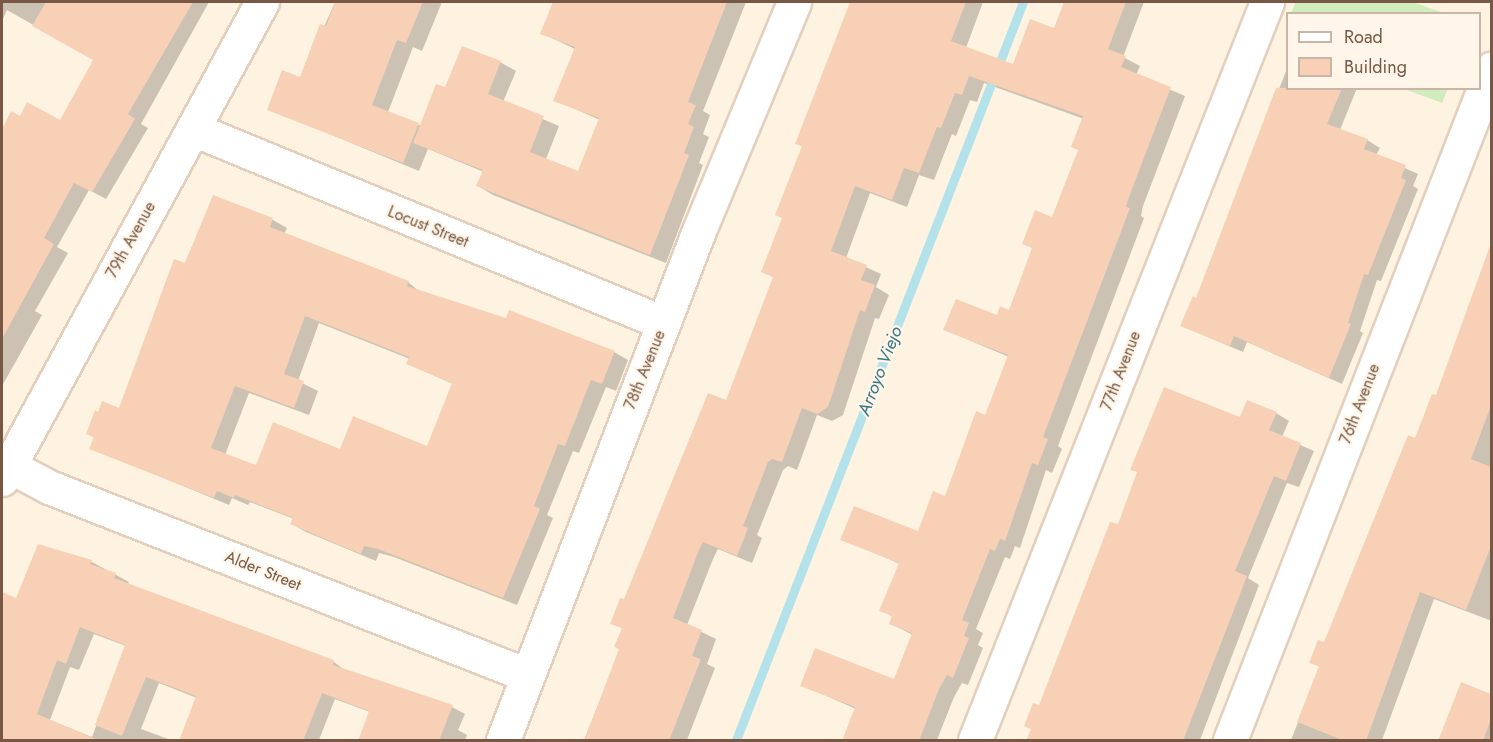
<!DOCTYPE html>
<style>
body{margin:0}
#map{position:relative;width:1493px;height:742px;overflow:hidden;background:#fef3e1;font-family:Jost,sans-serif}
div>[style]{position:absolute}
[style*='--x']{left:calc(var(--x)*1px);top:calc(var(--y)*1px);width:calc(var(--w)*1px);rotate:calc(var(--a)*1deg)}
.green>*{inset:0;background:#d1edbe}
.shadow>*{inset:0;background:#0003}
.stream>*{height:9px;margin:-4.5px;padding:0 4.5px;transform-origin:4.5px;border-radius:4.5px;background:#b3e2ea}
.building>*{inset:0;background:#f7d0b5}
.roads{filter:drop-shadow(2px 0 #e3cfbc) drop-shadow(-2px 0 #e3cfbc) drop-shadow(0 2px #e3cfbc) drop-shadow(0 -2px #e3cfbc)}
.minor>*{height:33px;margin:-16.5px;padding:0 16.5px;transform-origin:16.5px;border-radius:16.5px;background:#fff}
span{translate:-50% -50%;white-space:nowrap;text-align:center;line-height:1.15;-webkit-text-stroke:4.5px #fff6e9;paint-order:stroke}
.street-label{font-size:16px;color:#785745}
.water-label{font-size:18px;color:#3a7987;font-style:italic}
.frame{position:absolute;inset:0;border:3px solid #785745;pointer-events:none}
.legend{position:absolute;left:1286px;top:12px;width:195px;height:78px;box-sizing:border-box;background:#fff6e9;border:2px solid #c9b6a7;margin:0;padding:8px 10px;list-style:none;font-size:18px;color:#785745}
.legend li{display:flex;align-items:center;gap:12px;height:30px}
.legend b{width:30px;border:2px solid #c9b6a7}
</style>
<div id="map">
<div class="green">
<i style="clip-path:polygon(1296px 2px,1413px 2px,1444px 13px,1291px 13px)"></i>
<i style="clip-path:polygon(1404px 89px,1448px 89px,1442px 103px)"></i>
</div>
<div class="shadow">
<i style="clip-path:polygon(2px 2px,209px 2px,141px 124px,148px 128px,106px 199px,89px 190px,57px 247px,68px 253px,35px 311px,42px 315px,2px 386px,2px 156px,28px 104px,61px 122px,95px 60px,7px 10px,2px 21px)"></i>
<i style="clip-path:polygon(335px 2px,442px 2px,422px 51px,413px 47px,388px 112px,421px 126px,446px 89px,500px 62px,516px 71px,503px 102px,559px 126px,546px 159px,579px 172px,600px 120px,555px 100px,575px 49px,541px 33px,554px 2px,746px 2px,703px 111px,710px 115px,703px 134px,709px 137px,699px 163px,703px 165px,666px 263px,493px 195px,478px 186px,484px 172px,428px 149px,419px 171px,269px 109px,301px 79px)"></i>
<i style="clip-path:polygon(868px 2px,983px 2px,966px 48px,1014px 66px,1055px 30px,1065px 2px,1144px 2px,1123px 57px,1140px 66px,1136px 75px,1185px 96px,1143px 206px,1141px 216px,1144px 218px,1058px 446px,1062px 449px,1052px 473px,1046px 470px,1020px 548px,1015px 546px,1010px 559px,1005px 557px,976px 629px,983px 633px,978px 645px,983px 648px,968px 685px,962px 683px,954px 697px,937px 740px,844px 740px,856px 709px,802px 685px,895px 681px,913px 635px,891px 624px,893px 617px,881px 610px,900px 564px,842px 539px,919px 533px,946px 498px,986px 417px,1009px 357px,945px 330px,1010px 312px,1034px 249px,1024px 243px,1053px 219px,1079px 150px,1084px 119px,984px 83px,977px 102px,970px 100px,956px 136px,952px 134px,934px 180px,919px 175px,907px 207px,870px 193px,846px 258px,881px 274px,876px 287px,889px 295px,879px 319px,875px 318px,843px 415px,832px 421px,817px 415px,797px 470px,788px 466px,783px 470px,757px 535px,762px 538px,752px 563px,718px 549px,713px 559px,687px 625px,716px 639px,707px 664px,715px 668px,687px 740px,584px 740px,621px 649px,623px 629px,612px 623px,727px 402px,775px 278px,763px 272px,784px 219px,803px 147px,796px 143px)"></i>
<i style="clip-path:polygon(1288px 66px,1288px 88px,1357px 88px,1340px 130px,1367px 140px,1380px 148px,1376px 155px,1418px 174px,1413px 186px,1418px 189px,1381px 281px,1377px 280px,1360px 331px,1363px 333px,1342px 384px,1247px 342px,1243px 352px,1182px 326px,1197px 300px)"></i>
<i style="clip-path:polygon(evenodd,214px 197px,273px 220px,287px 228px,284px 234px,408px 282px,421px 293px,614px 352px,628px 360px,616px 391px,606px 387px,579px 453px,573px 451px,547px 515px,553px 518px,517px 605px,394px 557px,379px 553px,376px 561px,306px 532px,292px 524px,294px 519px,250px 502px,248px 505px,232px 498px,229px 505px,91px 448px,95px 438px,88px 434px,120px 410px,214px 197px,319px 323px,410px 359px,408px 364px,453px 384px,428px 448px,341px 451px,257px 467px,225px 455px,249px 393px,309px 415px,318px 391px,298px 381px,319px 323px)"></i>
<i style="clip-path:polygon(1492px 241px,1492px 621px,1434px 599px,1382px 740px,1291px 740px,1320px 667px,1311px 662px,1325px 644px,1437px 397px)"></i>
<i style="clip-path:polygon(1276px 413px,1289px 421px,1282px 437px,1314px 451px,1299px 487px,1287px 483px,1248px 578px,1259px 585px,1200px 740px,1027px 740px,1118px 526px,1241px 419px)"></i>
<i style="clip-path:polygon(evenodd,39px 545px,92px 562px,129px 582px,127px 585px,334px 662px,346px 671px,452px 707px,465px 714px,458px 730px,467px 735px,465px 740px,359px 740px,370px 712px,335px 699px,319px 740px,180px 740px,197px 698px,159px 683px,141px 729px,171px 740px,2px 740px,2px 598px,3px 594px,17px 600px,39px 545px,94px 634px,126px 646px,92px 737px,50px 720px,70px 667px,79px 670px,94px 634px)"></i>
<i style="clip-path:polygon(1461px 684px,1492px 695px,1492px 740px,1440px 740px)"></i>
</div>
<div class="stream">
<i style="--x:736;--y:740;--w:792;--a:-68.75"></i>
</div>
<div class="building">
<i style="clip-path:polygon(46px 2px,193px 2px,128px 114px,135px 119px,92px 192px,74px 183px,44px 238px,54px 244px,2px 339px,2px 129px,11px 111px,20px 116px,27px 102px,60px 120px,93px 60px,32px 26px)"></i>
<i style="clip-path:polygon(335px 2px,423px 2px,406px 43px,397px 40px,372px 105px,419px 123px,403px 163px,267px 110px,282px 70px,300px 77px,320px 24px,326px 26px)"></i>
<i style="clip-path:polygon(553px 2px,727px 2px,688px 102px,696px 105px,688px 124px,694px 127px,684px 153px,689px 155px,650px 255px,476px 186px,483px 170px,413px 143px,436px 84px,445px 87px,462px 46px,501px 61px,488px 94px,544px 116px,530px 152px,578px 171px,599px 118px,553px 101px,575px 47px,540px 34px)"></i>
<i style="clip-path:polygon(850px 2px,966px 2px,951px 41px,1013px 64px,1030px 19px,1054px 28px,1064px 2px,1126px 2px,1108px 49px,1126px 56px,1121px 67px,1171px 87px,1129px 197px,1126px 207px,1130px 208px,1043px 437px,1048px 439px,1038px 465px,1032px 463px,1005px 541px,1000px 539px,995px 551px,990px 549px,962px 620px,969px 623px,964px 636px,969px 638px,953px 678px,947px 675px,939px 689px,919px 741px,842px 741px,855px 707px,800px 686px,815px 648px,894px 679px,912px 633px,889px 624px,892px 616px,879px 611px,899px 563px,840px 540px,854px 506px,918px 531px,933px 491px,945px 496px,976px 411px,985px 415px,1008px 355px,943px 330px,956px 299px,997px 315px,1000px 306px,1009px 310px,1032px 248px,1022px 244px,1035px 210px,1052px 217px,1078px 150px,1071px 147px,1083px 116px,969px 76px,962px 95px,955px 93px,941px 128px,937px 127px,919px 173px,904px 168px,892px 200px,855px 186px,831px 251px,867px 265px,861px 280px,875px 285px,865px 312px,860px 310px,828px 407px,817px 414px,802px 408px,782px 462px,772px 459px,768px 462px,743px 526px,748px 528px,737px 556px,703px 542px,699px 550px,673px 618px,702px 630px,692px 656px,701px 659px,669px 741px,584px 741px,619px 649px,614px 647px,622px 628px,610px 624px,620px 598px,624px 599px,708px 393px,726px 400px,773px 277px,761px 272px,782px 218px,775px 215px,802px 146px,795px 144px)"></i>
<i style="clip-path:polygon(1276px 88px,1342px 88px,1327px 124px,1368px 139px,1364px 149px,1406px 165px,1401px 178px,1406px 180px,1368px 275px,1364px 274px,1348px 323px,1351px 324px,1329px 378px,1234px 336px,1230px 346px,1180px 326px,1193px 296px,1196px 298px)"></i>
<i style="clip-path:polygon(evenodd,213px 195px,273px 218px,270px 227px,409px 281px,407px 286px,506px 318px,509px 310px,615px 351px,602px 384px,591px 380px,565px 446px,558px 444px,534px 506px,540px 509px,503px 598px,378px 549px,364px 546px,361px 554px,339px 545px,290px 524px,293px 518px,235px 495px,234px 498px,217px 491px,214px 498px,89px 449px,94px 437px,86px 434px,95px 410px,98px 412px,102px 401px,119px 408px,174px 259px,185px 263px,213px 195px,305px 316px,409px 357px,406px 364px,452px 383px,427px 446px,353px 416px,340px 449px,273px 422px,256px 465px,211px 448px,235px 386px,294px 408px,304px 381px,284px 374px,305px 316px)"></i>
<i style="clip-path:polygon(1490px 246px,1491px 406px,1471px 459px,1491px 467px,1491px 546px,1466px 610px,1420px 592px,1366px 741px,1345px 741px,1297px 722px,1319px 666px,1309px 663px,1318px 640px,1324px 642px,1408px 435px,1415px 438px,1432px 394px,1436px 395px)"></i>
<i style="clip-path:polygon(1164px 387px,1240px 417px,1247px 400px,1277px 412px,1269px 430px,1301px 443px,1286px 481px,1274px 476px,1235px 571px,1247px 576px,1183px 741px,1026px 741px,1031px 729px,1024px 726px,1033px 703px,1039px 705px,1110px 522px,1118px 524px,1137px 472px,1130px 470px)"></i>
<i style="clip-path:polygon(38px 544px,92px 560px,90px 564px,116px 573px,114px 578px,334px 660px,333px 665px,453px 705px,439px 741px,358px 741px,369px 711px,322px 693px,303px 741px,179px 741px,196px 696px,146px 677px,122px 736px,95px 725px,125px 645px,80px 627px,66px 664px,57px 660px,37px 714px,100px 741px,2px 741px,2px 592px,16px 598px)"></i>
<i style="clip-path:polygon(1461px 682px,1491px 694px,1491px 719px,1483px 741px,1438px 741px)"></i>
</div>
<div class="roads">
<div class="minor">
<i style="--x:193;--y:129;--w:509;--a:22.39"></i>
<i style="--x:2;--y:462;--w:53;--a:28"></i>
<i style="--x:49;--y:487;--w:514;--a:21.47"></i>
<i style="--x:2;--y:479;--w:543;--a:-61.41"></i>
<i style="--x:503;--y:740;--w:543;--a:-68.96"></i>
<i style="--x:698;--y:233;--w:250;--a:-67.4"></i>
<i style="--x:975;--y:740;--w:794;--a:-68.41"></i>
<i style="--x:1230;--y:740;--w:721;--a:-68.7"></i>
</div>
</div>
<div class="street-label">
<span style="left:428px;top:227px;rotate:22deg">Locust Street</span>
<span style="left:131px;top:240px;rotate:-61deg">79th Avenue</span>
<span style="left:645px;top:370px;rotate:-68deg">78th Avenue</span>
<span style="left:1121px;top:371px;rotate:-69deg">77th Avenue</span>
<span style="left:1360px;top:404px;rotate:-69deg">76th Avenue</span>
<span style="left:263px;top:571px;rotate:22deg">Alder Street</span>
</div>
<div class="water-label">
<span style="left:880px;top:371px;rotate:-69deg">Arroyo Viejo</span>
</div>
<div class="frame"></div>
<ul class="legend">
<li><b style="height:8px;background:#fff"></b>Road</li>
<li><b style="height:16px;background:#f7d0b5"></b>Building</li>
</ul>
</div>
